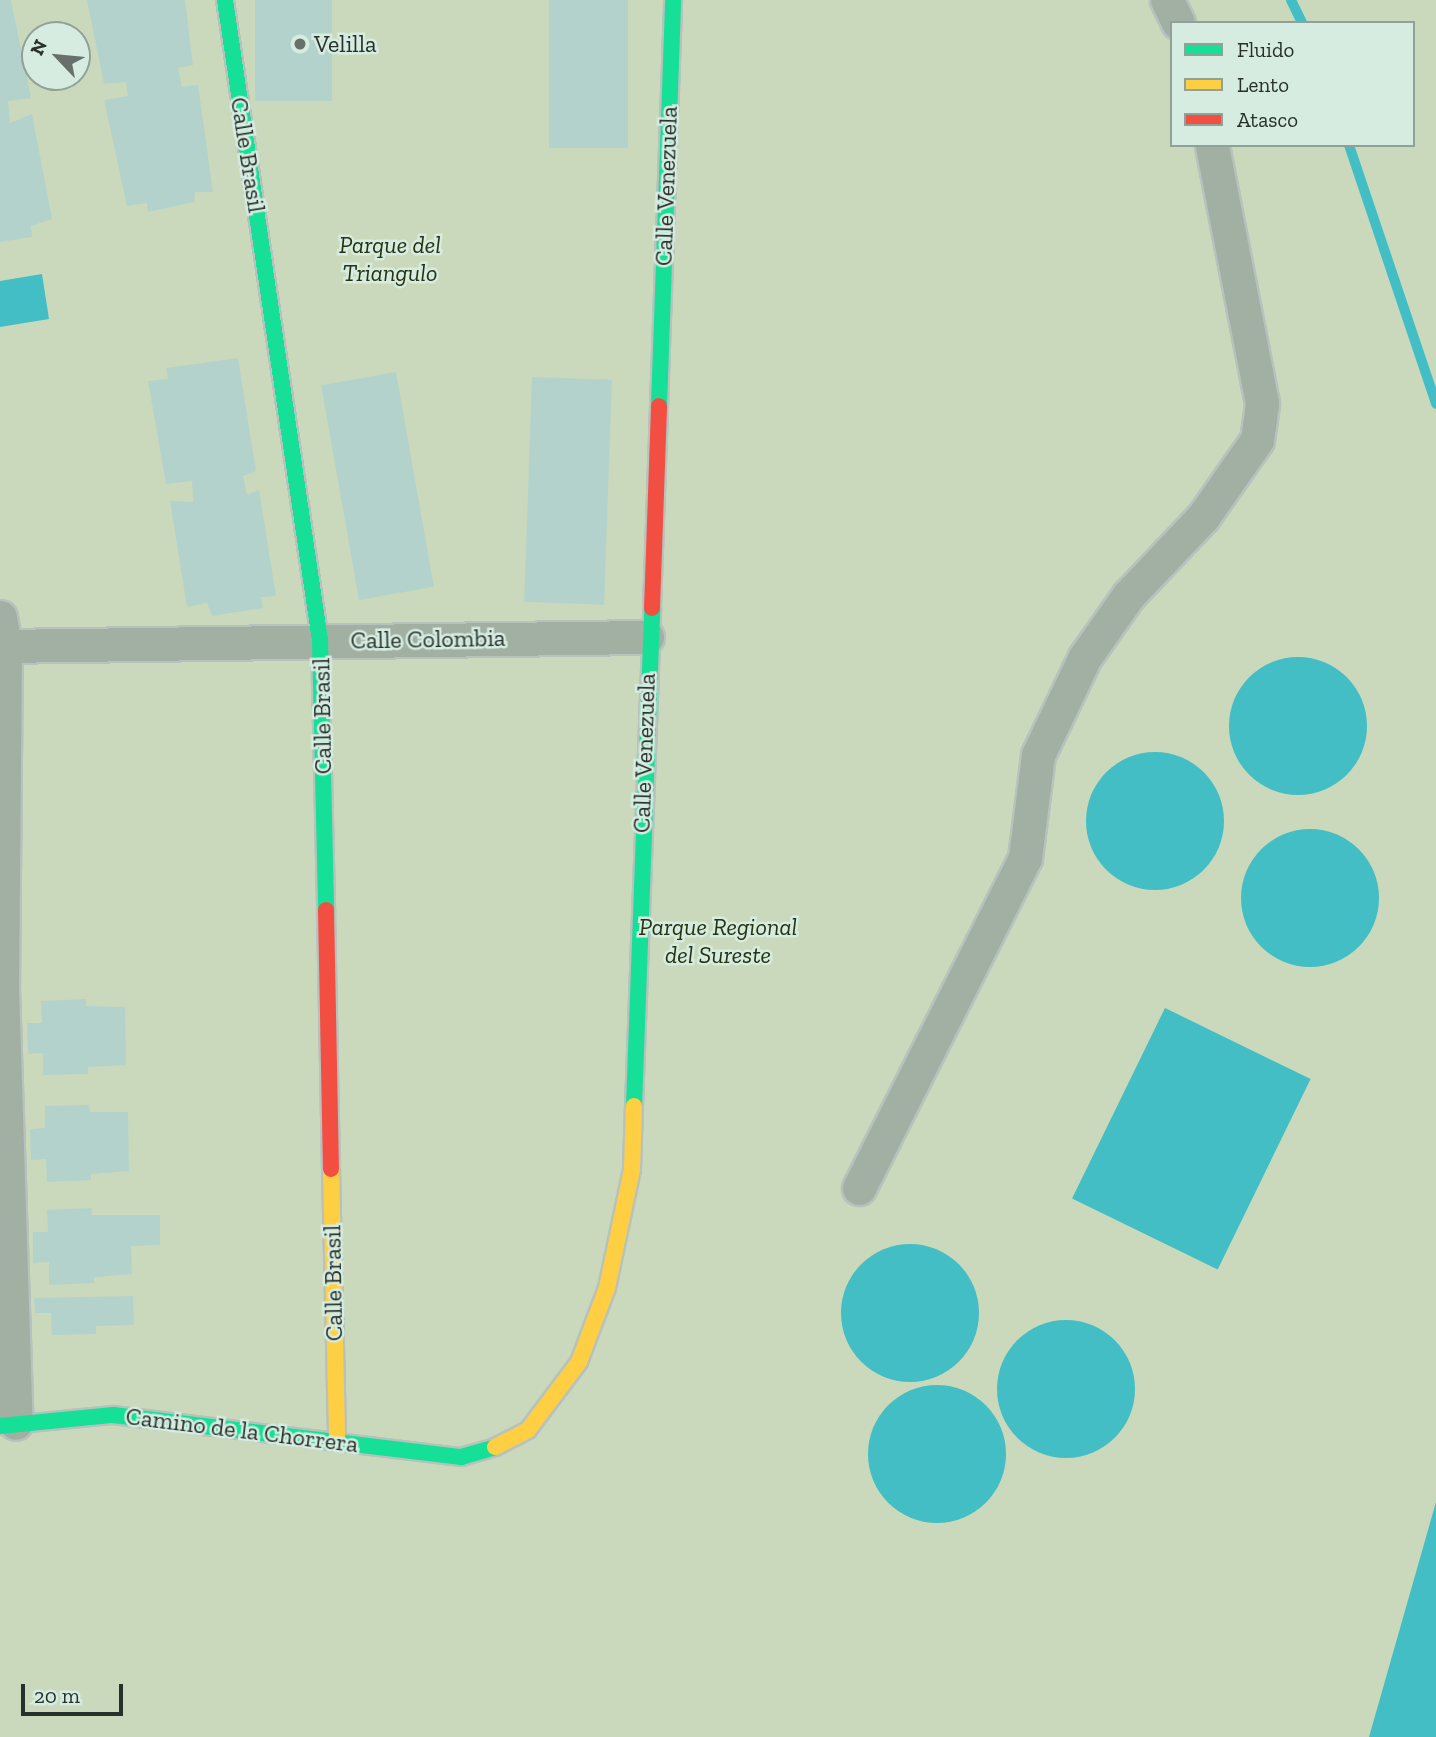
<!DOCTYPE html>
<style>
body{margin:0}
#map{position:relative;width:1436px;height:1737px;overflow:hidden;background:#dbe7e1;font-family:"Zilla Slab",serif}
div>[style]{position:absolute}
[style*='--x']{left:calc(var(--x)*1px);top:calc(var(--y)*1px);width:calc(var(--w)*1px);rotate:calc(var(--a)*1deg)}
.green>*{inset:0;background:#cad9bb}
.water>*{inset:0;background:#42bec4;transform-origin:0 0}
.round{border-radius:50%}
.stream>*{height:10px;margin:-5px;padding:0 5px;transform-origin:5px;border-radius:5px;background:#42bec4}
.building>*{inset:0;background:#b4d2cc;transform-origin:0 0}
.roads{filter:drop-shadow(2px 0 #b8c2bd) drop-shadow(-2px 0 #b8c2bd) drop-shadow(0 2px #b8c2bd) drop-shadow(0 -2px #b8c2bd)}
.street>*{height:33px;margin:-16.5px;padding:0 16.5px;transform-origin:16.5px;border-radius:16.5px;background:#a1b0a3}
.fast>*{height:16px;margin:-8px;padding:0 8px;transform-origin:8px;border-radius:8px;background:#16e098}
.slow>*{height:16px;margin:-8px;padding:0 8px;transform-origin:8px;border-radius:8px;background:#ffcf43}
.jam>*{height:16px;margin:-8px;padding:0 8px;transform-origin:8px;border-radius:8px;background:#f24e42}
.dots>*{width:19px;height:19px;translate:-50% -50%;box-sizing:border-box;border:4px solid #d6ece1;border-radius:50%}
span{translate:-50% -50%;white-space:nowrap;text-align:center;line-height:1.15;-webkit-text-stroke:5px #d6ece1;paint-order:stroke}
.poi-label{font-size:24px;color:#28302c}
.left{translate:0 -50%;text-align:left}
.street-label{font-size:24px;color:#28302c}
.park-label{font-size:24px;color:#27320e;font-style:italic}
.legend{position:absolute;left:1170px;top:21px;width:245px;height:126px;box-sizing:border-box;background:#d6ece1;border:2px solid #90a199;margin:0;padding:9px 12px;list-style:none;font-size:21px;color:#28302c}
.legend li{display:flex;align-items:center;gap:14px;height:35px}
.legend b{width:35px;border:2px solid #90a199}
.north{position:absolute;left:21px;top:21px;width:70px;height:70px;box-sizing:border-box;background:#d6ece1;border:2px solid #90a199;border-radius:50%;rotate:296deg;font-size:19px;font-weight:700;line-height:28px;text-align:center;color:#28302c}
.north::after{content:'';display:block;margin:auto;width:24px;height:32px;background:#67706b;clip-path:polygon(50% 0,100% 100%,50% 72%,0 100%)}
.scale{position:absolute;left:21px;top:1684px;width:102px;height:32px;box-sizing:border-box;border:4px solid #28302c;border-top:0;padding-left:9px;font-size:21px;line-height:24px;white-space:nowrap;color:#28302c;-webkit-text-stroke:5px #d6ece1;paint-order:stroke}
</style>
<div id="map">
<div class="green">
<i style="clip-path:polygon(evenodd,0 0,1436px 0,1436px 1737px,0 1737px,0 0,1172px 23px,1413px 23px,1413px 145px,1172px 145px,1172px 23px,0 0,35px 35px,77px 35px,77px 77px,35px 77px,35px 35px)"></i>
</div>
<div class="water">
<i style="clip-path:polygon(42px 274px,49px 319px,0 327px,0 281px)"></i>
<i class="round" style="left:1229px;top:657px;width:138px;height:138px"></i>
<i class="round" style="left:1086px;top:752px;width:138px;height:138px"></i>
<i class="round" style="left:1241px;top:829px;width:138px;height:138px"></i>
<i style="left:1165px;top:1008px;width:162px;height:212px;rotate:26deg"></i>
<i class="round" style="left:841px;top:1244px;width:138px;height:138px"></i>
<i class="round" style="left:997px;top:1320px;width:138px;height:138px"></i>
<i class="round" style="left:868px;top:1385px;width:138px;height:138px"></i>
<i style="clip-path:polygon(1436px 1502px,1436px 1737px,1369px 1737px)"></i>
</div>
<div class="stream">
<i style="--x:1291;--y:0;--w:25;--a:64"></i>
<i style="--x:1349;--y:145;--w:273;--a:71.4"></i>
</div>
<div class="building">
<i style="clip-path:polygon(0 0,11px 0,31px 98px,8px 101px,10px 123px,32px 114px,52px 219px,31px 226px,32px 237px,0 242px)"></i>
<i style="clip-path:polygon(87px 0,185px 0,193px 65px,178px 68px,182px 87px,198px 85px,213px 192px,195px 192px,194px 202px,148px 212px,147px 203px,127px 206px,104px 100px,128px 96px,126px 82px,104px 84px)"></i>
<i style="left:255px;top:0;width:77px;height:101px"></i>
<i style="left:549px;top:0;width:79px;height:148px"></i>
<i style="clip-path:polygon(238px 358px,256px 471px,243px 476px,247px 495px,259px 490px,276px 596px,261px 597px,263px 608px,212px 616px,207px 603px,187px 607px,170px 501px,193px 502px,192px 481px,166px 484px,148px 381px,168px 379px,166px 368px)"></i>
<i style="left:396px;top:372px;width:218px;height:76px;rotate:80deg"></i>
<i style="left:532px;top:377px;width:80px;height:225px;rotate:2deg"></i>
<i style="clip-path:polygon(86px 999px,86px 1006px,125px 1007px,126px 1065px,88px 1067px,88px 1074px,43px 1075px,43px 1053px,28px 1054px,27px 1023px,42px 1023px,41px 1001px)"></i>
<i style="clip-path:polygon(89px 1105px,90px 1112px,128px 1112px,129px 1171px,91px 1174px,91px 1180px,47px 1182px,46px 1159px,31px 1160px,30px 1129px,45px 1128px,45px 1106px)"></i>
<i style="clip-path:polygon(92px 1208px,91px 1215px,160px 1215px,160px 1245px,131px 1246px,132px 1274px,94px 1277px,94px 1283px,49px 1285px,49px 1262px,33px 1263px,33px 1232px,48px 1232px,47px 1210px)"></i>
<i style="clip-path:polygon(133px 1296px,134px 1325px,96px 1326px,96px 1334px,52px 1335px,51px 1313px,35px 1313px,34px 1298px)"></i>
</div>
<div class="roads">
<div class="street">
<i style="--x:1167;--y:0;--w:25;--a:64"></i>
<i style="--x:0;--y:617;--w:29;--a:80"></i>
<i style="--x:5;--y:646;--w:342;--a:90.5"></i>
<i style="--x:2;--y:988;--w:435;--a:88.2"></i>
<i style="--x:0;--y:646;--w:647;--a:-0.8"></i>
<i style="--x:859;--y:1188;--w:369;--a:-63.3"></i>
<i style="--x:1025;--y:858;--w:104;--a:-82.8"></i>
<i style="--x:1038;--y:755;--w:109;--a:-64.4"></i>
<i style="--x:1085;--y:657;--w:75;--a:-54.8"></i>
<i style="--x:1128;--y:596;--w:109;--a:-46.5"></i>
<i style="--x:1203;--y:517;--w:94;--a:-55"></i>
<i style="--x:1257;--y:440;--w:37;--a:-82"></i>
<i style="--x:1262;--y:403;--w:263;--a:-101"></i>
</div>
<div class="fast">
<i style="--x:225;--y:0;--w:647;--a:81.56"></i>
<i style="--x:320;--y:640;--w:270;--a:88.7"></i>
<i style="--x:659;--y:406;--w:406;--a:-88"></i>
<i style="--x:634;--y:1106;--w:498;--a:-87.9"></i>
<i style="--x:0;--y:1426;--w:114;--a:-5.6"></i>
<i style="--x:113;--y:1415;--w:351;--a:6.9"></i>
<i style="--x:461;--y:1457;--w:35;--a:-16"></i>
</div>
<div class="slow">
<i style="--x:331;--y:1169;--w:271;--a:88.7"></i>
<i style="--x:495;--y:1447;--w:37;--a:-27"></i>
<i style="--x:528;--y:1430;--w:85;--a:-53.1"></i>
<i style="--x:579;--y:1362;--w:79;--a:-69.3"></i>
<i style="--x:607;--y:1288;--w:122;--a:-78.1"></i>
<i style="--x:632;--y:1169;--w:63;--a:-88.2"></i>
</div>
<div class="jam">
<i style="--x:652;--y:608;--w:202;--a:-88"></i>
<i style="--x:326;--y:910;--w:259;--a:88.9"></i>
</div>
</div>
<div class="dots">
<i style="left:300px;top:44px;background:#67706b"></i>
</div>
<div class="poi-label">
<span class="left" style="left:314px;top:44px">Velilla</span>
</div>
<div class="street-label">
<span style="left:248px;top:155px;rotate:81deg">Calle Brasil</span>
<span style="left:666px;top:186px;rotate:-88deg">Calle Venezuela</span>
<span style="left:428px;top:639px;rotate:-1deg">Calle Colombia</span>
<span style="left:322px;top:716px;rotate:-91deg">Calle Brasil</span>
<span style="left:644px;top:753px;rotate:-88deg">Calle Venezuela</span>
<span style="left:333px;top:1283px;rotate:-91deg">Calle Brasil</span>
<span style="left:242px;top:1430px;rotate:7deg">Camino de la Chorrera</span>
</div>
<div class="park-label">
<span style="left:390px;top:259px">Parque del<br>Triangulo</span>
<span style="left:718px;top:941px">Parque Regional<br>del Sureste</span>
</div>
<ul class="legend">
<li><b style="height:9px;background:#16e098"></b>Fluido</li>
<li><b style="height:9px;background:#ffcf43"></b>Lento</li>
<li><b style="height:9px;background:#f24e42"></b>Atasco</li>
</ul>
<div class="north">N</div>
<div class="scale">20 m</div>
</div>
